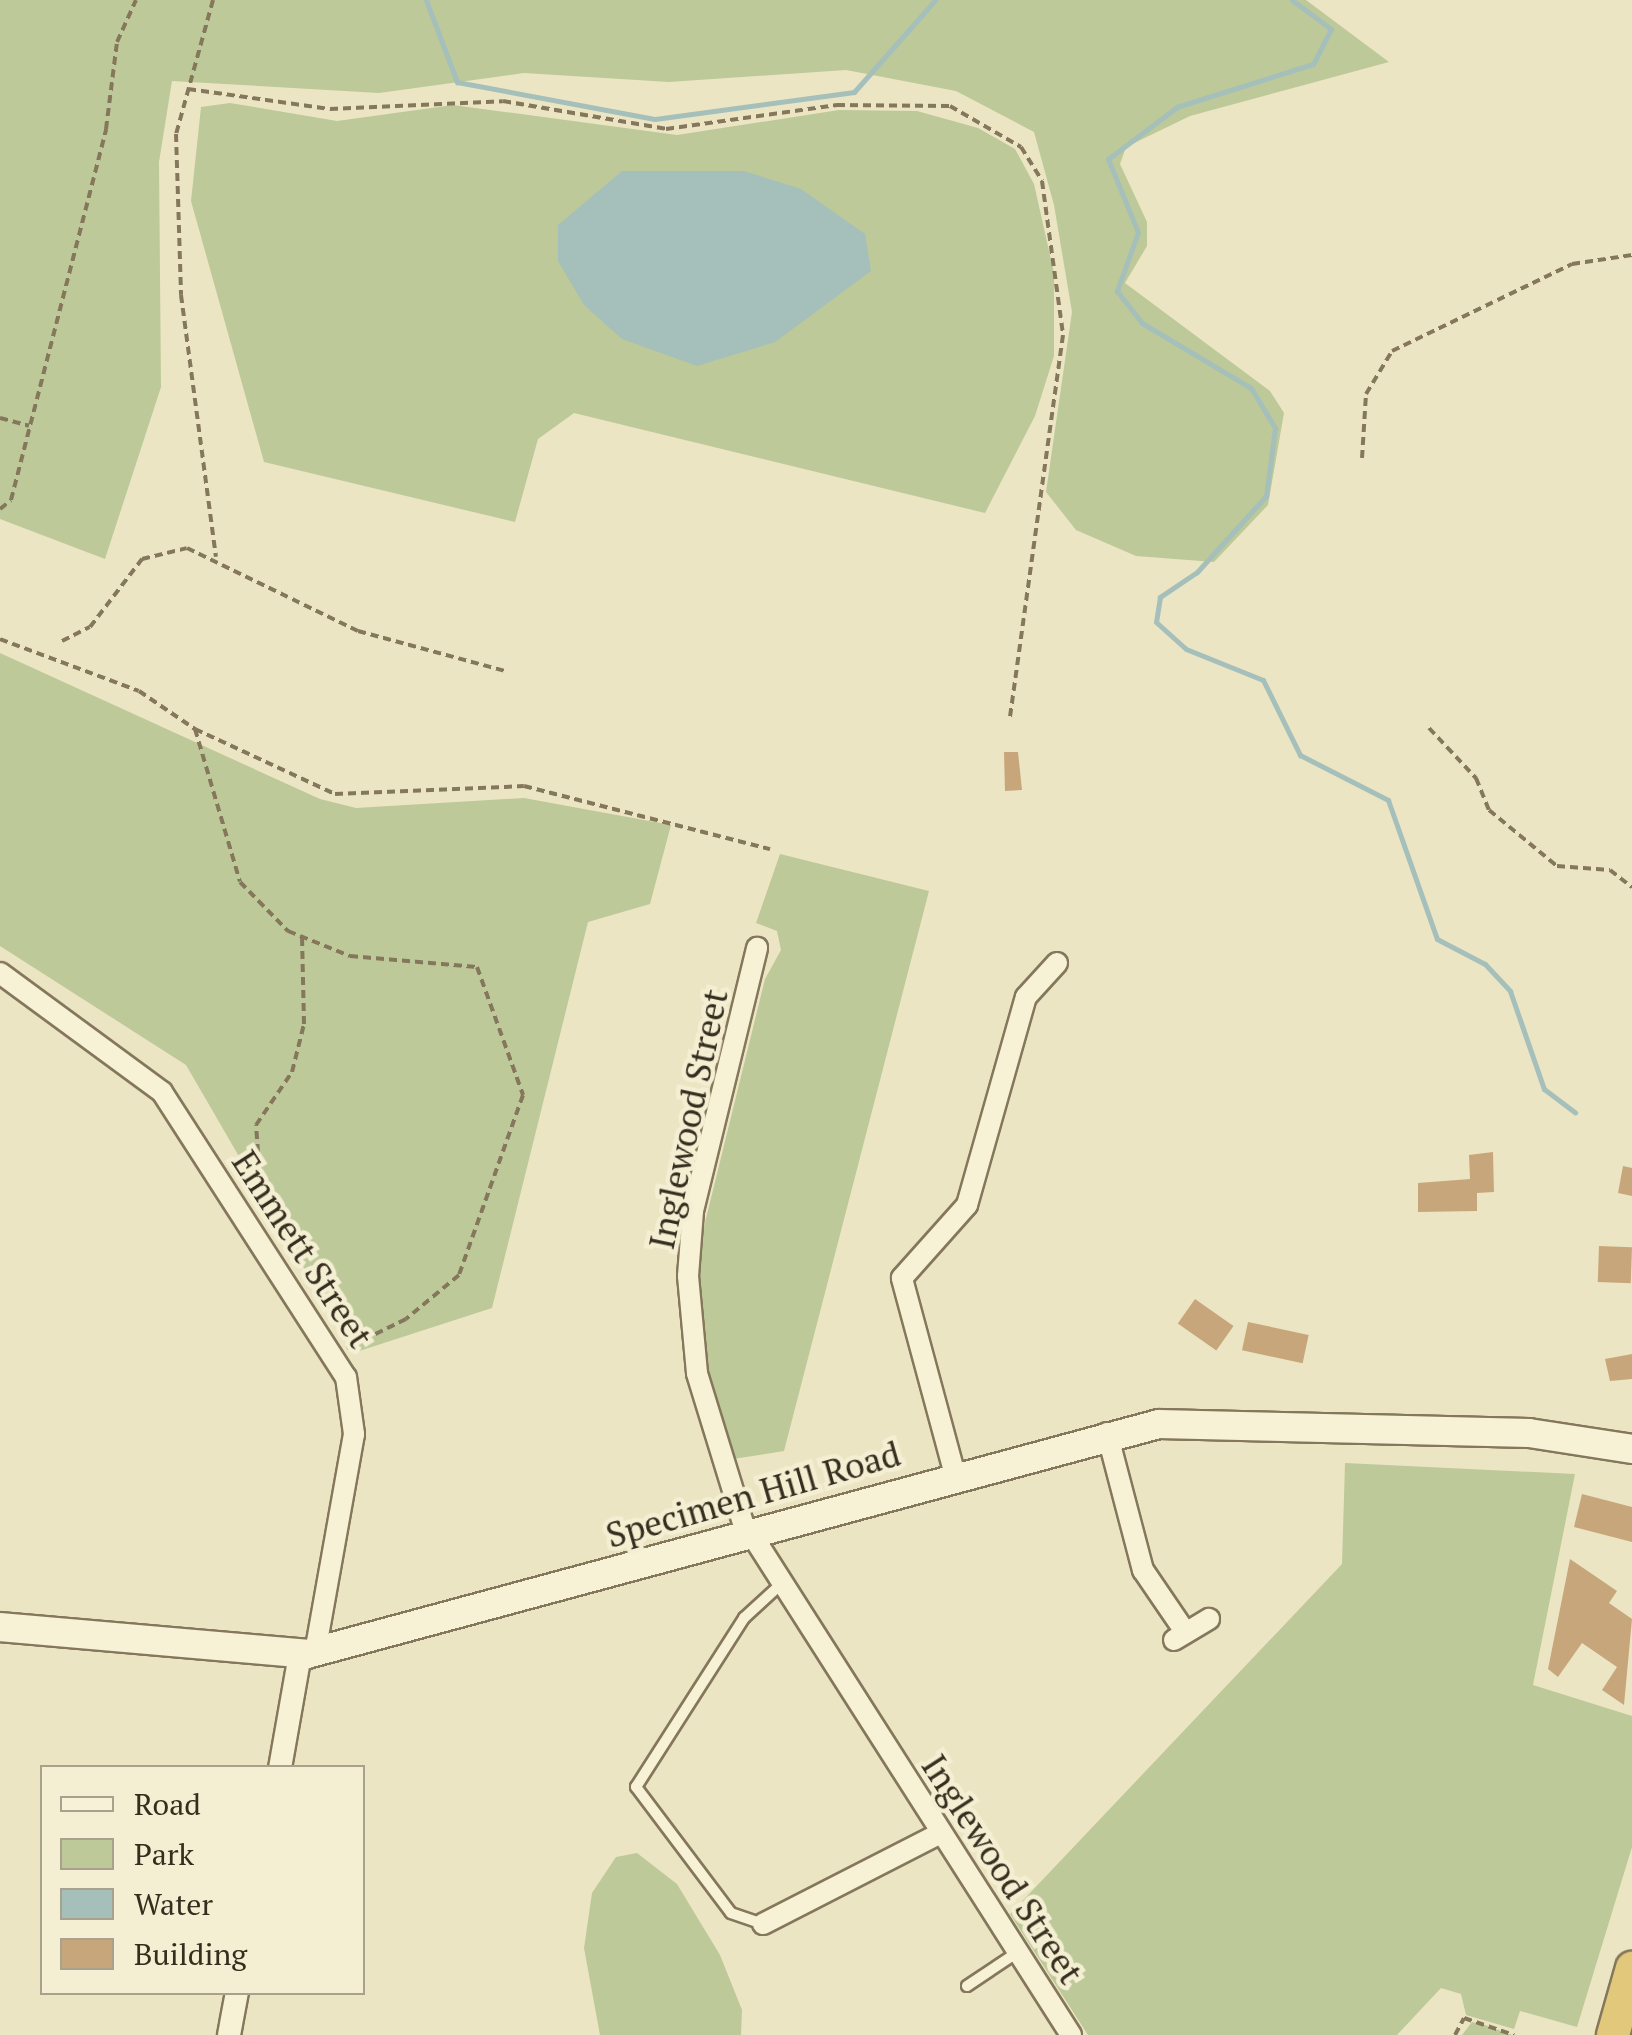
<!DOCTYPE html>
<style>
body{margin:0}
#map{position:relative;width:1632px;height:2035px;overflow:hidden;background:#ece5c3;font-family:"PT Serif",serif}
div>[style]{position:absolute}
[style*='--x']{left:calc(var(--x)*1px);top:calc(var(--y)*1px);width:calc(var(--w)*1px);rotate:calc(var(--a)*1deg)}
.green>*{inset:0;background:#bdc998}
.water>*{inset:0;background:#a5bfbb}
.stream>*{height:5px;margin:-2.5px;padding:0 2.5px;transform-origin:2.5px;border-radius:2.5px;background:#a5bfbb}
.building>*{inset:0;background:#c8a67b;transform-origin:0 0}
.path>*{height:4px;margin-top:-2px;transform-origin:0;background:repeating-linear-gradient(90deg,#85775b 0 8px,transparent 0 13px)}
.roads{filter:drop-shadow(2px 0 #85775b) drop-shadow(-2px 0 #85775b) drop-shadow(0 2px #85775b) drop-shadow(0 -2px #85775b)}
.service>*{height:10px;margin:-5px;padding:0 5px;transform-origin:5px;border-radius:5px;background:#f7f2d6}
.minor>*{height:20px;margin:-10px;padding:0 10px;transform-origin:10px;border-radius:10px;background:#f7f2d6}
.tertiary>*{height:22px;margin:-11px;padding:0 11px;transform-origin:11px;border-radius:11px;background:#f7f2d6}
.secondary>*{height:28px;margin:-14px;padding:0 14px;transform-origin:14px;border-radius:14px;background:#f7f2d6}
.trunk>*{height:32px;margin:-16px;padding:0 16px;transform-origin:16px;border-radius:16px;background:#e2c87a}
span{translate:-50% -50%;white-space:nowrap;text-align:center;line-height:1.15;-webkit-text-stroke:9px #f4efd3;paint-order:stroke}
.street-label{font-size:35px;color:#362d1e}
.legend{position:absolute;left:40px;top:1765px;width:325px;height:230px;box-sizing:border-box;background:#f4efd3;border:2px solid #a8a18b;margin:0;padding:12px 18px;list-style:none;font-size:30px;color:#362d1e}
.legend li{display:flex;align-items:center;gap:20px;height:50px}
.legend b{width:50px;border:2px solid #a8a18b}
</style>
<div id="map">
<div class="green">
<i style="clip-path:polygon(0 0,1306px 0,1389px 62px,1190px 116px,1126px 147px,1120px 164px,1147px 222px,1147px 246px,1125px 283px,1270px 391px,1284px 413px,1268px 505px,1214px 562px,1136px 556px,1076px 530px,1046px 492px,1072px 312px,1054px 205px,1034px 132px,956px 91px,846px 70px,669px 82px,524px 73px,379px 93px,172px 81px,159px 162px,161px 387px,105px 559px,0 519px)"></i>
<i style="clip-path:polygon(230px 103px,337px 121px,453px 105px,677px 135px,839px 110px,917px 111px,978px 128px,1015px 149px,1034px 184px,1054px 273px,1054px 356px,1035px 416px,985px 513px,574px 413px,538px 439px,515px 522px,264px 462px,191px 201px,201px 107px)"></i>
<i style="clip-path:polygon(0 653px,320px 799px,356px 808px,524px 798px,671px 825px,650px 904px,588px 922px,492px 1308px,353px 1353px,186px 1065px,0 946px)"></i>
<i style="clip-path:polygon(780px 854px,929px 891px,784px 1451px,733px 1459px,702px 1346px,698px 1251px,765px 979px,781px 950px,777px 931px,756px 923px)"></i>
<i style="clip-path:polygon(1345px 1463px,1575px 1474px,1533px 1685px,1632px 1716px,1632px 1847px,1577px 2027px,1520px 2011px,1514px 2029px,1466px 2015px,1461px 1994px,1441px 1988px,1397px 2035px,1088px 2035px,1010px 1914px,1342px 1564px)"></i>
<i style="clip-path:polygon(637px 1853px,677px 1884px,720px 1955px,742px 2010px,741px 2035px,600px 2035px,584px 1948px,592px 1893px,616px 1857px)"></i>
<i style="clip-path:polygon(1472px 2022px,1485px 2025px,1512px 2035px,1462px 2035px)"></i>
</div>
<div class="water">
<i style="clip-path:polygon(622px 171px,744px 171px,801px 189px,865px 234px,871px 271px,775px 342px,697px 366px,622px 339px,584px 305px,558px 261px,558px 225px)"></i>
</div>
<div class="stream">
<i style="--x:426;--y:0;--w:88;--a:69.3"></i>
<i style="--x:457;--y:82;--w:201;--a:10.6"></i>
<i style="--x:655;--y:119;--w:201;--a:-7.7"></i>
<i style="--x:854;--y:92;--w:123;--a:-48.6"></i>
<i style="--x:1292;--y:0;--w:49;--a:36.6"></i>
<i style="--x:1331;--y:29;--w:39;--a:117"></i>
<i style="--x:1313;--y:64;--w:143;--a:162.5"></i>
<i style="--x:1177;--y:107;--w:86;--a:143"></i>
<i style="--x:1108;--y:159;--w:79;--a:67.7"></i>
<i style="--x:1138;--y:232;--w:63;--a:109.6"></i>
<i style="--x:1117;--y:291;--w:41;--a:52"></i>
<i style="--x:1142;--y:323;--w:127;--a:30.8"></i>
<i style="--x:1251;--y:388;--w:47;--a:59"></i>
<i style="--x:1275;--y:428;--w:69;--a:97.5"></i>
<i style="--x:1266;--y:496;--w:103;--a:132.2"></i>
<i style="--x:1197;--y:572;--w:45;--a:146"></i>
<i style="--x:1160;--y:597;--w:25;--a:99"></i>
<i style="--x:1156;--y:622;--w:40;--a:42"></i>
<i style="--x:1186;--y:649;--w:83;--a:21.9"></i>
<i style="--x:1263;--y:680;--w:84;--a:63.7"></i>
<i style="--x:1300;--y:755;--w:99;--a:27.1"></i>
<i style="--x:1388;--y:800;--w:147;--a:70.6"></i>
<i style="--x:1437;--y:939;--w:54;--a:27.5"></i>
<i style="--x:1485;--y:964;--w:37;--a:47"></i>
<i style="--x:1510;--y:991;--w:104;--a:70.9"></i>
<i style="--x:1544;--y:1089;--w:39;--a:37"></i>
</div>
<div class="building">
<i style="clip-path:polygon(1004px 752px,1018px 752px,1022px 790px,1005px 791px)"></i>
<i style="clip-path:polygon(1493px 1152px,1494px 1192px,1477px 1193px,1477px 1211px,1418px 1212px,1418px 1183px,1470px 1179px,1469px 1155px)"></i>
<i style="clip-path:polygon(1623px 1166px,1632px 1168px,1632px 1196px,1618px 1193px)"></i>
<i style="left:1599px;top:1246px;width:33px;height:36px;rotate:2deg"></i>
<i style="left:1195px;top:1299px;width:47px;height:30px;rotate:35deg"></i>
<i style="left:1248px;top:1322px;width:62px;height:29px;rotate:12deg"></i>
<i style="clip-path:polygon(1632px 1354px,1632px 1379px,1610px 1381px,1605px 1359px)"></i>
<i style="clip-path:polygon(1582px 1494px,1632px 1507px,1632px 1542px,1574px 1527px)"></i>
<i style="clip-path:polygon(1570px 1559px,1617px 1591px,1609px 1603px,1632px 1619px,1624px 1705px,1602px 1690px,1617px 1667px,1582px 1643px,1558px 1677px,1548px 1669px)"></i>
</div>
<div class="path">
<i style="--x:213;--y:0;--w:139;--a:105.4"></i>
<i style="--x:176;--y:134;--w:161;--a:88.2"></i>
<i style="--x:181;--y:295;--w:264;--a:82.4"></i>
<i style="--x:188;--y:89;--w:143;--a:8"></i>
<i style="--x:330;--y:109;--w:173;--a:-2.6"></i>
<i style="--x:503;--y:101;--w:165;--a:9.7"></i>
<i style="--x:666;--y:129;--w:173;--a:-8"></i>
<i style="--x:837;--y:105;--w:113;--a:0.5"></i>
<i style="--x:950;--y:106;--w:82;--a:30"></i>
<i style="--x:1021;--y:147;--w:40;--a:58"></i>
<i style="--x:1042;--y:181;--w:155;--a:82.2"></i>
<i style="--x:1063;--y:335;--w:386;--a:97.9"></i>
<i style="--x:0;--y:418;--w:30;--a:15"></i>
<i style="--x:1362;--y:458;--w:64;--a:-86.4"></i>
<i style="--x:1366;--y:394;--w:50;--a:-58.8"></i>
<i style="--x:1392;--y:351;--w:200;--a:-25.8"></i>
<i style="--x:1572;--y:264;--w:61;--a:-8.5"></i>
<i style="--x:0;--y:509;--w:14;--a:-39"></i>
<i style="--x:11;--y:500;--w:383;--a:-75.6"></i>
<i style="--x:106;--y:129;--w:88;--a:-82.8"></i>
<i style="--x:117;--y:42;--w:46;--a:-65.7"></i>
<i style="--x:0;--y:639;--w:148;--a:20.5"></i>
<i style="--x:139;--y:691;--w:68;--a:34.2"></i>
<i style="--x:195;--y:729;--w:154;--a:24.9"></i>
<i style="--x:335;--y:794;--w:189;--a:-2.4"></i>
<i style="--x:524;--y:786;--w:254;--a:14.4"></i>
<i style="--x:62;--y:641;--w:31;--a:-27"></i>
<i style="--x:90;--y:627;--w:86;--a:-52.6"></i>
<i style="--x:142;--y:559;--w:46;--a:-13.7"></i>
<i style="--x:187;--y:548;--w:190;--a:25.9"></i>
<i style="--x:358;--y:631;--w:152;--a:15.2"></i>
<i style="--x:1429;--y:728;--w:69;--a:46.8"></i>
<i style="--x:1476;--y:778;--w:35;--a:68"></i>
<i style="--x:1489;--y:810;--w:88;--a:39.5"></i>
<i style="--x:1557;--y:866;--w:53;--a:4.3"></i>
<i style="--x:1610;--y:870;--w:28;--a:38"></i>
<i style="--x:195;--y:729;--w:159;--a:73.6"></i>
<i style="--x:240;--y:882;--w:69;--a:45.6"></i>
<i style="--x:288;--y:931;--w:67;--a:22"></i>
<i style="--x:350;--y:956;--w:127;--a:5"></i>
<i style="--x:477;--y:967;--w:136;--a:70.2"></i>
<i style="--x:523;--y:1095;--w:191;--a:109.6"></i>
<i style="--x:459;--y:1275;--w:69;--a:140.3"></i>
<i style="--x:406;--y:1319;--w:66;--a:153.8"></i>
<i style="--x:239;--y:1182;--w:26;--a:-40"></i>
<i style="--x:259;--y:1165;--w:40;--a:-94.3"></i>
<i style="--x:256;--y:1125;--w:64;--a:-55.8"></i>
<i style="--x:292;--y:1072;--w:49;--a:-76"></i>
<i style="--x:304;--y:1024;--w:87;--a:-91.3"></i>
<i style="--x:1455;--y:2035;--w:19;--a:-62"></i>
<i style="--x:1464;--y:2018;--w:53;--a:18.8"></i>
</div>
<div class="roads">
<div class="service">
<i style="--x:763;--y:1924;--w:34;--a:-161"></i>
<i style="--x:731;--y:1913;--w:158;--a:-127"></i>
<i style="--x:636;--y:1787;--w:201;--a:-57.4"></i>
<i style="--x:744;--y:1618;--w:49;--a:-42.5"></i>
<i style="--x:967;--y:1986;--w:61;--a:-33.7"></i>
</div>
<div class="minor">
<i style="--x:0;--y:973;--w:201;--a:36.3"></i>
<i style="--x:162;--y:1092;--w:339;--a:57.2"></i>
<i style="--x:346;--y:1377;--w:58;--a:82"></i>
<i style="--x:354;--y:1434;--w:221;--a:100.1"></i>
<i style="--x:1107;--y:1433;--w:142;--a:75.3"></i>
<i style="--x:1143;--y:1570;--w:73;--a:55.7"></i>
<i style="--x:955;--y:1475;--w:204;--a:-105.1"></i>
<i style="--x:902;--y:1278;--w:98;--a:-48.3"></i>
<i style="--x:967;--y:1205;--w:216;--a:-74.2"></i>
<i style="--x:1026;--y:997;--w:46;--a:-47.6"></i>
<i style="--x:752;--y:1535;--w:593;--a:57.46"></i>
<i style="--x:747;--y:1536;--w:170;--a:-107.1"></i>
<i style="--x:697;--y:1373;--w:97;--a:-95.3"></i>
<i style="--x:688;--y:1276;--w:65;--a:-85.6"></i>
<i style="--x:693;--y:1211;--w:271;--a:-76.3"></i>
<i style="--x:1174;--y:1640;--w:41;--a:-31"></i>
<i style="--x:763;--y:1924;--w:200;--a:-27.1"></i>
</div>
<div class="tertiary">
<i style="--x:280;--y:1768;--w:116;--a:-80"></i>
<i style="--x:229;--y:2035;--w:44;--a:-79.5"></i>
</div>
<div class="secondary">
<i style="--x:0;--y:1627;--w:308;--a:5"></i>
<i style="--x:307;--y:1654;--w:882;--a:-15.11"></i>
<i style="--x:1159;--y:1424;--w:370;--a:1.4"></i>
<i style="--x:1529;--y:1433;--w:104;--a:8.8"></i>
</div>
<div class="trunk">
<i style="--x:1613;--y:2035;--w:70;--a:-74.2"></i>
</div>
</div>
<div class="street-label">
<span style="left:688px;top:1119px;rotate:-78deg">Inglewood Street</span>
<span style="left:303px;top:1249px;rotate:57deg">Emmett Street</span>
<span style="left:753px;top:1494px;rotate:-16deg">Specimen Hill Road</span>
<span style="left:1003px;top:1869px;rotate:57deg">Inglewood Street</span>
</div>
<ul class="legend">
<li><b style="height:12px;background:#f7f2d6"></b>Road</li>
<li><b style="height:28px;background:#bdc998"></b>Park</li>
<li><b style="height:28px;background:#a5bfbb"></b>Water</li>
<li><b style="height:28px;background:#c8a67b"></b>Building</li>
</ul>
</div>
